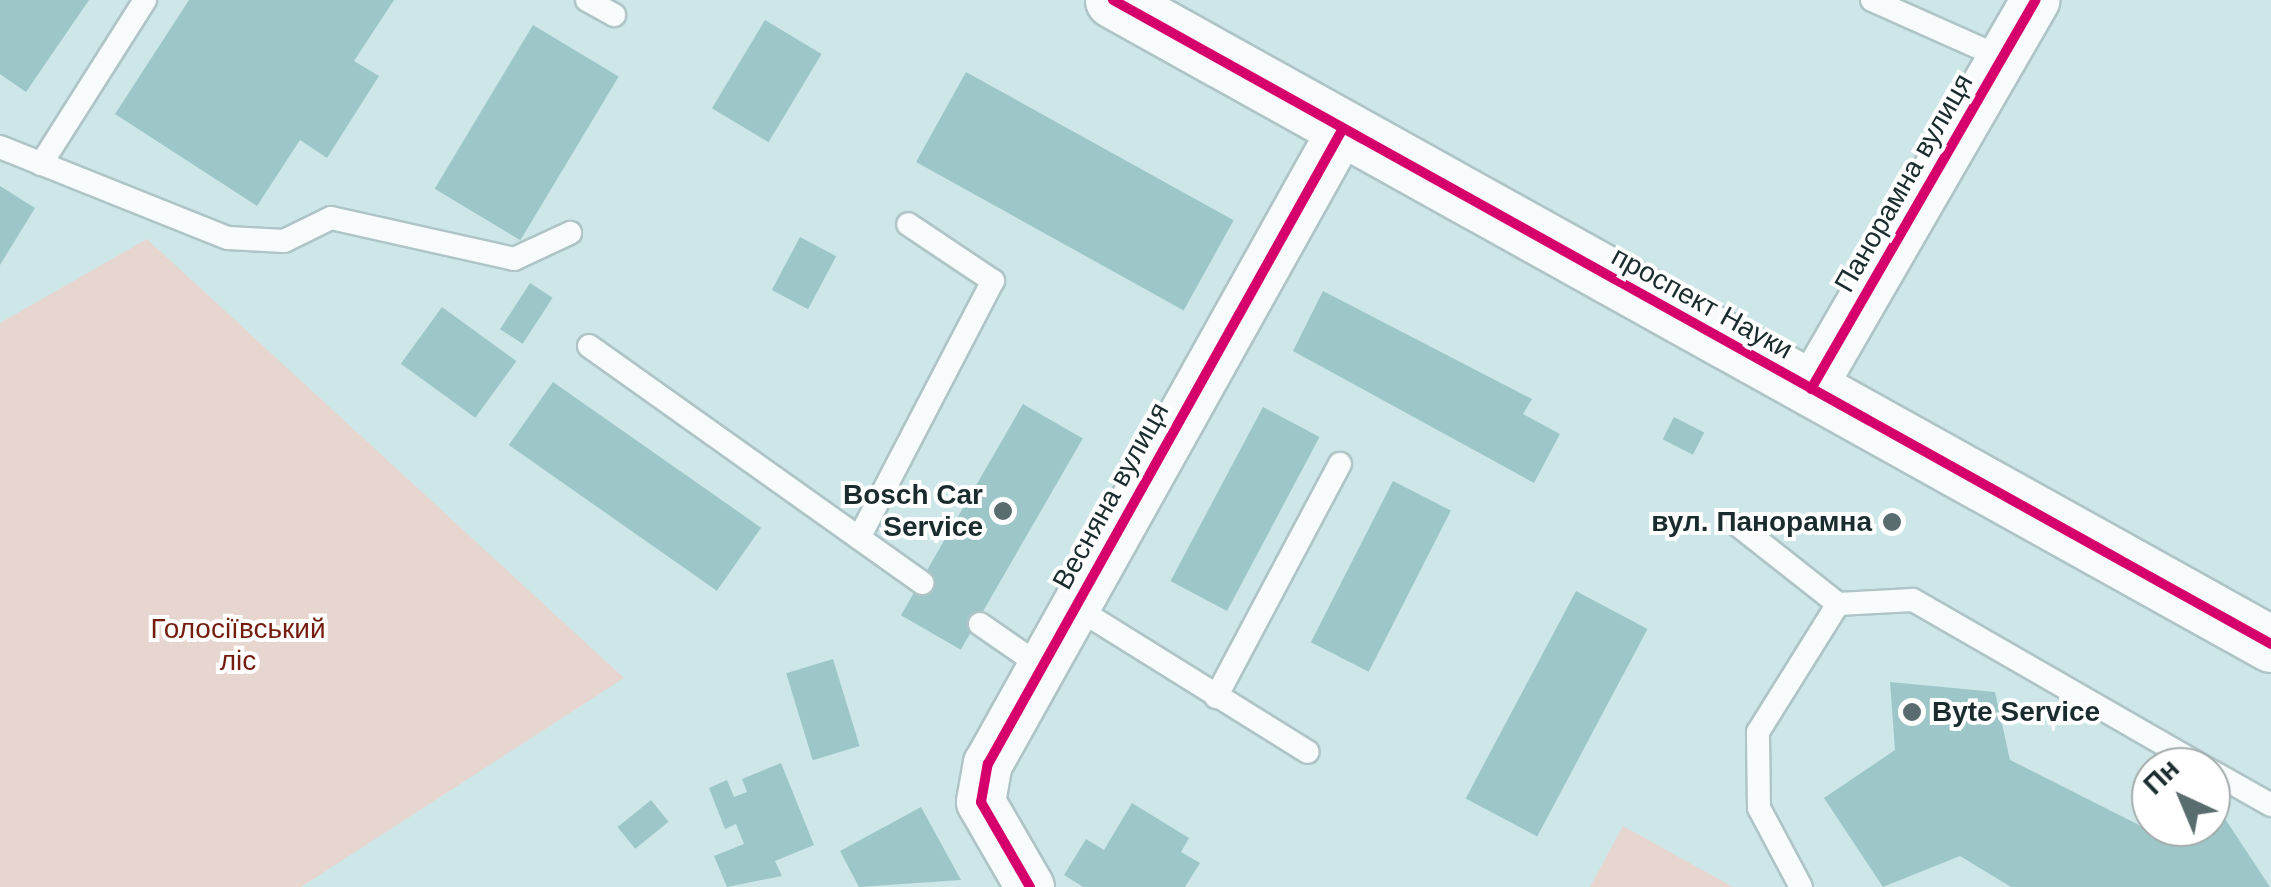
<!DOCTYPE html>
<meta charset="utf-8">
<style>
body{margin:0}
#map{position:relative;width:2271px;height:887px;overflow:hidden;background:#cde7e9;font-family:Arial,sans-serif}
div>[style]{position:absolute}
[style*='--x']{left:calc(var(--x)*1px);top:calc(var(--y)*1px);width:calc(var(--w)*1px);rotate:calc(var(--a)*1deg)}
.green>*{inset:0;background:#e7d5d0}
.building>*{inset:0;background:#9dc6c9;transform-origin:0 0}
.roads{filter:drop-shadow(2px 0 #afc4c6) drop-shadow(-2px 0 #afc4c6) drop-shadow(0 2px #afc4c6) drop-shadow(0 -2px #afc4c6)}
.service>*{height:22px;margin:-11px;padding:0 11px;transform-origin:11px;border-radius:11px;background:#f8fbfc}
.minor>*{height:48px;margin:-24px;padding:0 24px;transform-origin:24px;border-radius:24px;background:#f8fbfc}
.secondary>*{height:55px;margin:-27.5px;padding:0 27.5px;transform-origin:27.5px;border-radius:27.5px;background:#f8fbfc}
.cycleway>*{height:10px;margin:-5px;padding:0 5px;transform-origin:5px;border-radius:5px;background:#d6006c}
.dots>*{width:28px;height:28px;translate:-50% -50%;box-sizing:border-box;border:5px solid #fff;border-radius:50%}
span{translate:-50% -50%;white-space:nowrap;text-align:center;line-height:1.15;-webkit-text-stroke:8px #fff;paint-order:stroke}
.street-label{font-size:28px;color:#1a2c2e}
.poi-label{font-size:28px;color:#1a2c2e;font-weight:700}
.right{translate:-100% -50%;text-align:right}
.left{translate:0 -50%;text-align:left}
.park-label{font-size:28px;color:#741d0e}
.north{position:absolute;left:2131px;top:747px;width:100px;height:100px;box-sizing:border-box;background:#fff;border:2px solid #a3abab;border-radius:50%;rotate:316deg;font-size:28px;font-weight:700;line-height:40px;text-align:center;color:#1a2c2e}
.north::after{content:'';display:block;margin:auto;width:35px;height:45px;background:#596d6f;clip-path:polygon(50% 0,100% 100%,50% 72%,0 100%)}
</style>
<div id="map">
<div class="green">
<i style="clip-path:polygon(147px 239px,624px 678px,301px 887px,0 887px,0 323px)"></i>
<i style="clip-path:polygon(1623px 826px,1733px 887px,1590px 887px)"></i>
</div>
<div class="building">
<i style="clip-path:polygon(0 0,89px 0,26px 92px,0 74px)"></i>
<i style="clip-path:polygon(189px 0,394px 0,354px 61px,379px 76px,327px 158px,300px 140px,257px 206px,115px 114px)"></i>
<i style="left:765px;top:20px;width:66px;height:103px;rotate:31deg"></i>
<i style="left:533px;top:25px;width:100px;height:191px;rotate:31deg"></i>
<i style="left:966px;top:72px;width:306px;height:103px;rotate:29deg"></i>
<i style="clip-path:polygon(0 186px,35px 208px,0 265px)"></i>
<i style="left:800px;top:237px;width:41px;height:60px;rotate:28deg"></i>
<i style="left:530px;top:283px;width:27px;height:55px;rotate:33deg"></i>
<i style="clip-path:polygon(1323px 291px,1532px 399px,1523px 414px,1560px 434px,1534px 483px,1293px 351px)"></i>
<i style="left:442px;top:307px;width:92px;height:70px;rotate:36deg"></i>
<i style="left:553px;top:382px;width:254px;height:77px;rotate:35deg"></i>
<i style="left:1023px;top:404px;width:69px;height:244px;rotate:30deg"></i>
<i style="left:1263px;top:407px;width:64px;height:197px;rotate:28deg"></i>
<i style="left:1674px;top:417px;width:34px;height:25px;rotate:27deg"></i>
<i style="left:1393px;top:481px;width:65px;height:181px;rotate:27deg"></i>
<i style="left:1576px;top:591px;width:81px;height:235px;rotate:28deg"></i>
<i style="left:833px;top:659px;width:91px;height:49px;rotate:73deg"></i>
<i style="clip-path:polygon(1890px 682px,1995px 692px,2010px 760px,2151px 831px,2211px 827px,2216px 805px,2270px 887px,2011px 887px,1960px 856px,1883px 887px,1824px 798px,1895px 750px)"></i>
<i style="clip-path:polygon(781px 763px,814px 845px,775px 861px,782px 876px,727px 887px,714px 856px,744px 844px,736px 824px,725px 829px,709px 788px,727px 780px,734px 797px,747px 792px,742px 779px)"></i>
<i style="left:651px;top:800px;width:28px;height:43px;rotate:51deg"></i>
<i style="clip-path:polygon(1132px 803px,1189px 838px,1181px 852px,1200px 863px,1185px 887px,1083px 887px,1064px 875px,1086px 839px,1104px 850px)"></i>
<i style="clip-path:polygon(921px 807px,961px 880px,859px 887px,840px 851px)"></i>
</div>
<div class="roads">
<div class="service">
<i style="--x:587;--y:0;--w:31;--a:29"></i>
<i style="--x:1872;--y:0;--w:142;--a:24"></i>
<i style="--x:0;--y:147;--w:245;--a:21.8"></i>
<i style="--x:228;--y:238;--w:56;--a:3.1"></i>
<i style="--x:284;--y:241;--w:52;--a:-26.1"></i>
<i style="--x:331;--y:218;--w:188;--a:12.6"></i>
<i style="--x:514;--y:259;--w:62;--a:-24.9"></i>
<i style="--x:41;--y:164;--w:194;--a:-57.6"></i>
<i style="--x:589;--y:346;--w:409;--a:35.4"></i>
<i style="--x:1738;--y:525;--w:127;--a:38.3"></i>
<i style="--x:1838;--y:604;--w:75;--a:-3.1"></i>
<i style="--x:1913;--y:600;--w:336;--a:29.9"></i>
<i style="--x:859;--y:538;--w:290;--a:-62.5"></i>
<i style="--x:993;--y:281;--w:102;--a:-146.2"></i>
<i style="--x:1075;--y:607;--w:274;--a:31.9"></i>
<i style="--x:980;--y:624;--w:75;--a:34.7"></i>
<i style="--x:1216;--y:697;--w:264;--a:-62"></i>
<i style="--x:2211;--y:771;--w:69;--a:29.5"></i>
<i style="--x:1801;--y:887;--w:89;--a:-118"></i>
<i style="--x:1759;--y:808;--w:76;--a:-90.8"></i>
<i style="--x:1758;--y:732;--w:151;--a:-58"></i>
</div>
<div class="minor">
<i style="--x:1811;--y:389;--w:449;--a:-60"></i>
<i style="--x:1030;--y:887;--w:98;--a:-120"></i>
<i style="--x:981;--y:802;--w:39;--a:-80"></i>
<i style="--x:988;--y:764;--w:726;--a:-60.82"></i>
</div>
<div class="secondary">
<i style="--x:1113;--y:0;--w:1325;--a:29.08"></i>
</div>
</div>
<div class="cycleway">
<i style="--x:1113;--y:0;--w:1325;--a:29.08"></i>
<i style="--x:1811;--y:389;--w:449;--a:-60"></i>
<i style="--x:1030;--y:887;--w:98;--a:-120"></i>
<i style="--x:981;--y:802;--w:39;--a:-80"></i>
<i style="--x:988;--y:764;--w:726;--a:-60.82"></i>
</div>
<div class="dots">
<i style="left:1003px;top:511px;background:#596d6f"></i>
<i style="left:1892px;top:522px;background:#596d6f"></i>
<i style="left:1912px;top:712px;background:#596d6f"></i>
</div>
<div class="street-label">
<span style="left:1904px;top:183px;rotate:-60deg">Панорамна вулиця</span>
<span style="left:1702px;top:303px;rotate:29deg">проспект Науки</span>
<span style="left:1111px;top:496px;rotate:-61deg">Весняна вулиця</span>
</div>
<div class="poi-label">
<span class="right" style="left:983px;top:511px">Bosch Car<br>Service</span>
<span class="right" style="left:1872px;top:522px">вул. Панорамна</span>
<span class="left" style="left:1932px;top:712px">Byte Service</span>
</div>
<div class="park-label">
<span style="left:238px;top:645px">Голосіївський<br>ліс</span>
</div>
<div class="north">Пн</div>
</div>
